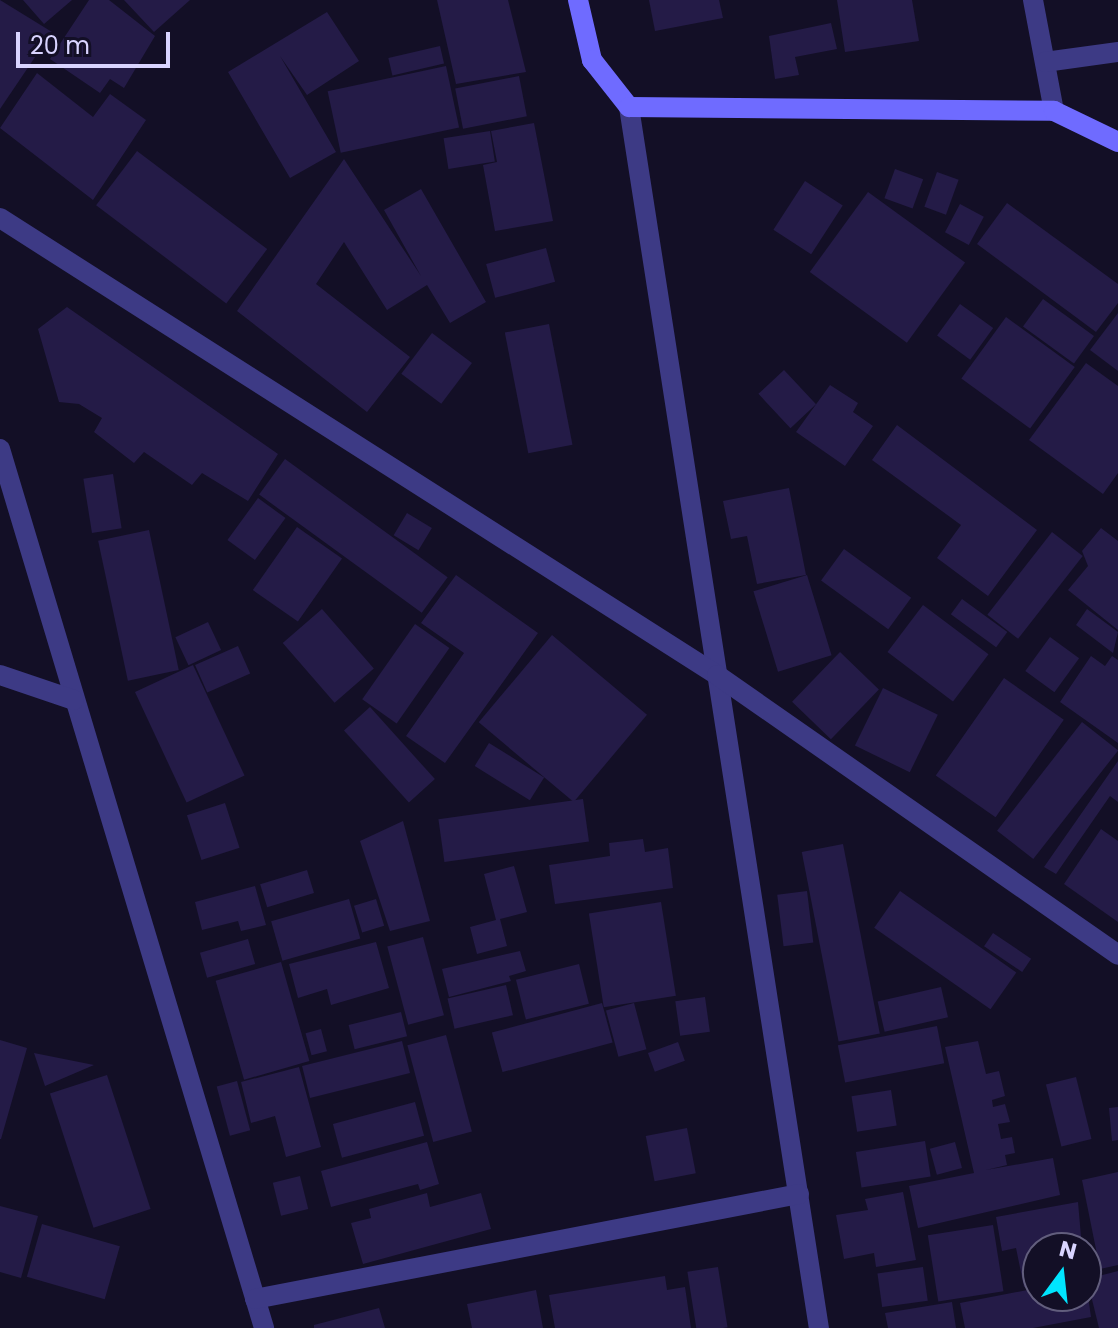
<!DOCTYPE html>
<style>
body{margin:0}
#map{position:relative;width:1118px;height:1328px;overflow:hidden;background:#130f26;font-family:Poppins,sans-serif}
div>[style]{position:absolute}
[style*='--x']{left:calc(var(--x)*1px);top:calc(var(--y)*1px);width:calc(var(--w)*1px);rotate:calc(var(--a)*1deg)}
.building>*{inset:0;background:#241b47;transform-origin:0 0}
.street>*{height:20px;margin:-10px;padding:0 10px;transform-origin:10px;border-radius:10px;background:#3d3a85}
.secondary>*{height:20px;margin:-10px;padding:0 10px;transform-origin:10px;border-radius:10px;background:#6f6bff}
span{translate:-50% -50%;white-space:nowrap;text-align:center;line-height:1.15;-webkit-text-stroke:6px #130f26;paint-order:stroke}
.north{position:absolute;left:1022px;top:1232px;width:80px;height:80px;box-sizing:border-box;background:#130f26;border:2px solid #625e7d;border-radius:50%;rotate:15deg;font-size:22px;font-weight:700;line-height:32px;text-align:center;color:#d9d4ff}
.north::after{content:'';display:block;margin:auto;width:28px;height:36px;background:#00e5ff;clip-path:polygon(50% 0,100% 100%,50% 72%,0 100%)}
.scale{position:absolute;left:16px;top:32px;width:154px;height:36px;box-sizing:border-box;border:4px solid #d9d4ff;border-top:0;padding-left:10px;font-size:24px;line-height:28px;white-space:nowrap;color:#d9d4ff;-webkit-text-stroke:6px #130f26;paint-order:stroke}
</style>
<div id="map">
<div class="building">
<i style="clip-path:polygon(0 0,52px 32px,0 109px)"></i>
<i style="clip-path:polygon(23px 0,72px 0,44px 24px)"></i>
<i style="clip-path:polygon(89px 0,109px 0,155px 36px,124px 88px,110px 79px,100px 93px,50px 59px)"></i>
<i style="clip-path:polygon(124px 0,190px 0,154px 32px)"></i>
<i style="clip-path:polygon(437px 0,508px 0,526px 72px,456px 84px)"></i>
<i style="clip-path:polygon(649px 0,719px 0,723px 18px,655px 31px)"></i>
<i style="clip-path:polygon(837px 0,912px 0,919px 41px,845px 52px)"></i>
<i style="clip-path:polygon(327px 12px,359px 61px,307px 95px,280px 56px,336px 152px,290px 178px,228px 72px)"></i>
<i style="clip-path:polygon(831px 23px,837px 49px,795px 57px,799px 75px,775px 79px,769px 36px)"></i>
<i style="left:440px;top:46px;width:18px;height:53px;rotate:77deg"></i>
<i style="left:446px;top:66px;width:63px;height:121px;rotate:78deg"></i>
<i style="clip-path:polygon(37px 73px,93px 117px,110px 94px,146px 120px,93px 200px,0 128px)"></i>
<i style="left:519px;top:76px;width:41px;height:65px;rotate:79deg"></i>
<i style="clip-path:polygon(534px 123px,553px 221px,495px 231px,483px 165px,497px 162px,491px 131px)"></i>
<i style="left:490px;top:131px;width:31px;height:47px;rotate:81deg"></i>
<i style="left:137px;top:151px;width:163px;height:68px;rotate:37deg"></i>
<i style="clip-path:polygon(344px 159px,421px 276px,384px 210px,421px 189px,486px 302px,450px 323px,427px 285px,387px 310px,344px 242px,316px 284px,410px 357px,367px 412px,237px 311px)"></i>
<i style="left:895px;top:169px;width:30px;height:31px;rotate:20deg"></i>
<i style="left:937px;top:172px;width:23px;height:37px;rotate:20deg"></i>
<i style="left:805px;top:181px;width:45px;height:58px;rotate:33deg"></i>
<i style="left:868px;top:192px;width:120px;height:99px;rotate:36deg"></i>
<i style="clip-path:polygon(1007px 203px,1118px 284px,1118px 303px,1096px 332px,977px 244px)"></i>
<i style="left:960px;top:204px;width:27px;height:32px;rotate:28deg"></i>
<i style="left:546px;top:248px;width:35px;height:62px;rotate:75deg"></i>
<i style="left:1043px;top:299px;width:63px;height:34px;rotate:36deg"></i>
<i style="left:960px;top:304px;width:41px;height:39px;rotate:36deg"></i>
<i style="clip-path:polygon(67px 307px,278px 454px,248px 501px,202px 473px,192px 485px,144px 452px,134px 463px,94px 432px,102px 418px,79px 404px,59px 402px,38px 329px)"></i>
<i style="clip-path:polygon(1118px 313px,1118px 371px,1090px 350px)"></i>
<i style="left:1006px;top:317px;width:85px;height:76px;rotate:36deg"></i>
<i style="left:549px;top:324px;width:123px;height:45px;rotate:79deg"></i>
<i style="left:432px;top:333px;width:50px;height:51px;rotate:37deg"></i>
<i style="clip-path:polygon(1086px 363px,1118px 386px,1118px 473px,1103px 494px,1029px 440px)"></i>
<i style="left:784px;top:370px;width:47px;height:35px;rotate:47deg"></i>
<i style="clip-path:polygon(830px 385px,858px 403px,853px 412px,873px 426px,845px 466px,796px 432px)"></i>
<i style="clip-path:polygon(897px 425px,1037px 530px,988px 596px,937px 558px,961px 525px,872px 460px)"></i>
<i style="left:285px;top:459px;width:201px;height:44px;rotate:36deg"></i>
<i style="left:113px;top:474px;width:55px;height:30px;rotate:81deg"></i>
<i style="clip-path:polygon(789px 488px,806px 575px,757px 584px,747px 536px,731px 539px,723px 501px)"></i>
<i style="left:258px;top:498px;width:34px;height:52px;rotate:36deg"></i>
<i style="left:407px;top:513px;width:29px;height:26px;rotate:31deg"></i>
<i style="left:297px;top:527px;width:55px;height:77px;rotate:35deg"></i>
<i style="clip-path:polygon(1101px 528px,1118px 541px,1118px 630px,1068px 590px,1088px 566px,1082px 551px)"></i>
<i style="left:149px;top:530px;width:143px;height:52px;rotate:78deg"></i>
<i style="left:1052px;top:532px;width:39px;height:105px;rotate:38deg"></i>
<i style="left:844px;top:549px;width:83px;height:39px;rotate:36deg"></i>
<i style="clip-path:polygon(456px 575px,538px 633px,445px 763px,406px 736px,464px 653px,421px 623px)"></i>
<i style="left:807px;top:575px;width:84px;height:56px;rotate:73deg"></i>
<i style="left:962px;top:599px;width:56px;height:19px;rotate:36deg"></i>
<i style="left:923px;top:605px;width:82px;height:59px;rotate:37deg"></i>
<i style="left:322px;top:609px;width:79px;height:52px;rotate:49deg"></i>
<i style="clip-path:polygon(1087px 609px,1118px 632px,1113px 653px,1076px 625px)"></i>
<i style="left:208px;top:622px;width:31px;height:36px;rotate:65deg"></i>
<i style="left:415px;top:624px;width:42px;height:92px;rotate:35deg"></i>
<i style="left:552px;top:635px;width:124px;height:114px;rotate:40deg"></i>
<i style="left:1050px;top:637px;width:36px;height:42px;rotate:36deg"></i>
<i style="left:238px;top:646px;width:30px;height:47px;rotate:66deg"></i>
<i style="left:840px;top:652px;width:54px;height:69px;rotate:44deg"></i>
<i style="clip-path:polygon(1091px 656px,1105px 666px,1112px 656px,1118px 660px,1118px 743px,1060px 702px)"></i>
<i style="left:193px;top:665px;width:122px;height:64px;rotate:65deg"></i>
<i style="left:1004px;top:678px;width:73px;height:119px;rotate:35deg"></i>
<i style="left:883px;top:688px;width:61px;height:64px;rotate:26deg"></i>
<i style="left:370px;top:707px;width:97px;height:35px;rotate:48deg"></i>
<i style="left:1082px;top:722px;width:46px;height:138px;rotate:38deg"></i>
<i style="left:489px;top:743px;width:65px;height:27px;rotate:32deg"></i>
<i style="clip-path:polygon(1118px 761px,1118px 802px,1110px 796px,1056px 874px,1044px 867px)"></i>
<i style="left:583px;top:799px;width:43px;height:146px;rotate:82deg"></i>
<i style="left:225px;top:803px;width:47px;height:40px;rotate:72deg"></i>
<i style="clip-path:polygon(403px 821px,430px 921px,390px 931px,360px 841px)"></i>
<i style="clip-path:polygon(1101px 829px,1118px 841px,1118px 922px,1064px 884px)"></i>
<i style="clip-path:polygon(643px 839px,645px 852px,668px 848px,673px 888px,555px 904px,549px 865px,610px 856px,609px 843px)"></i>
<i style="left:843px;top:844px;width:193px;height:42px;rotate:79deg"></i>
<i style="clip-path:polygon(514px 866px,527px 912px,500px 919px,507px 946px,477px 954px,470px 927px,496px 920px,484px 874px)"></i>
<i style="left:307px;top:870px;width:24px;height:49px;rotate:73deg"></i>
<i style="clip-path:polygon(255px 886px,266px 925px,241px 931px,238px 921px,202px 930px,195px 902px)"></i>
<i style="left:807px;top:891px;width:52px;height:30px;rotate:83deg"></i>
<i style="left:900px;top:891px;width:142px;height:45px;rotate:35deg"></i>
<i style="left:349px;top:899px;width:41px;height:81px;rotate:74deg"></i>
<i style="left:376px;top:899px;width:28px;height:23px;rotate:73deg"></i>
<i style="left:661px;top:902px;width:95px;height:73px;rotate:81deg"></i>
<i style="left:993px;top:933px;width:46px;height:16px;rotate:34deg"></i>
<i style="left:423px;top:937px;width:81px;height:37px;rotate:75deg"></i>
<i style="left:248px;top:939px;width:26px;height:50px;rotate:74deg"></i>
<i style="clip-path:polygon(376px 942px,389px 988px,331px 1005px,327px 989px,298px 998px,289px 964px)"></i>
<i style="clip-path:polygon(520px 951px,526px 971px,509px 976px,511px 981px,449px 997px,442px 969px)"></i>
<i style="left:281px;top:962px;width:103px;height:68px;rotate:74deg"></i>
<i style="left:579px;top:964px;width:41px;height:65px;rotate:76deg"></i>
<i style="left:506px;top:985px;width:31px;height:60px;rotate:77deg"></i>
<i style="left:941px;top:987px;width:31px;height:65px;rotate:77deg"></i>
<i style="left:705px;top:997px;width:35px;height:30px;rotate:82deg"></i>
<i style="left:602px;top:1003px;width:41px;height:114px;rotate:75deg"></i>
<i style="left:634px;top:1003px;width:48px;height:29px;rotate:75deg"></i>
<i style="left:401px;top:1012px;width:25px;height:54px;rotate:76deg"></i>
<i style="left:937px;top:1026px;width:38px;height:101px;rotate:79deg"></i>
<i style="left:321px;top:1029px;width:23px;height:16px;rotate:75deg"></i>
<i style="left:446px;top:1035px;width:100px;height:40px;rotate:75deg"></i>
<i style="clip-path:polygon(0 1040px,27px 1048px,1px 1139px,0 1139px)"></i>
<i style="left:402px;top:1041px;width:33px;height:103px;rotate:76deg"></i>
<i style="clip-path:polygon(978px 1041px,986px 1074px,999px 1071px,1005px 1096px,992px 1100px,993px 1107px,1005px 1104px,1010px 1122px,998px 1124px,1001px 1139px,1012px 1137px,1015px 1153px,1005px 1155px,1007px 1165px,986px 1170px,1053px 1158px,1060px 1195px,918px 1228px,909px 1186px,974px 1173px,945px 1047px)"></i>
<i style="left:678px;top:1042px;width:20px;height:32px;rotate:70deg"></i>
<i style="clip-path:polygon(34px 1053px,94px 1065px,45px 1086px)"></i>
<i style="clip-path:polygon(299px 1067px,321px 1147px,286px 1157px,275px 1116px,251px 1123px,241px 1082px)"></i>
<i style="left:107px;top:1075px;width:141px;height:60px;rotate:72deg"></i>
<i style="left:1076px;top:1077px;width:64px;height:31px;rotate:76deg"></i>
<i style="left:237px;top:1081px;width:51px;height:21px;rotate:75deg"></i>
<i style="left:891px;top:1090px;width:36px;height:40px;rotate:81deg"></i>
<i style="left:415px;top:1102px;width:35px;height:85px;rotate:75deg"></i>
<i style="clip-path:polygon(1118px 1107px,1118px 1140px,1112px 1141px,1109px 1108px)"></i>
<i style="left:687px;top:1128px;width:46px;height:42px;rotate:79deg"></i>
<i style="left:925px;top:1141px;width:36px;height:70px;rotate:81deg"></i>
<i style="clip-path:polygon(427px 1142px,439px 1184px,420px 1190px,418px 1184px,331px 1207px,321px 1171px)"></i>
<i style="left:955px;top:1142px;width:27px;height:26px;rotate:75deg"></i>
<i style="clip-path:polygon(1118px 1172px,1118px 1265px,1100px 1269px,1082px 1180px)"></i>
<i style="left:300px;top:1176px;width:34px;height:28px;rotate:76deg"></i>
<i style="clip-path:polygon(903px 1192px,916px 1260px,876px 1267px,874px 1253px,844px 1259px,836px 1215px,868px 1210px,865px 1199px)"></i>
<i style="clip-path:polygon(427px 1193px,430px 1207px,481px 1193px,491px 1229px,363px 1264px,351px 1223px,371px 1218px,369px 1209px)"></i>
<i style="clip-path:polygon(1078px 1202px,1082px 1248px,1038px 1248px,1038px 1284px,1024px 1287px,1016px 1248px,1002px 1251px,996px 1217px)"></i>
<i style="clip-path:polygon(0 1206px,38px 1216px,21px 1278px,0 1272px)"></i>
<i style="left:42px;top:1224px;width:81px;height:55px;rotate:16deg"></i>
<i style="left:993px;top:1225px;width:67px;height:66px;rotate:81deg"></i>
<i style="left:718px;top:1267px;width:61px;height:31px;rotate:81deg"></i>
<i style="left:923px;top:1267px;width:34px;height:46px;rotate:82deg"></i>
<i style="clip-path:polygon(1118px 1271px,1118px 1328px,1099px 1328px,1087px 1279px)"></i>
<i style="clip-path:polygon(665px 1276px,667px 1290px,685px 1287px,691px 1328px,555px 1328px,549px 1295px)"></i>
<i style="clip-path:polygon(1038px 1288px,1038px 1296px,1088px 1296px,1091px 1317px,1033px 1328px,965px 1328px,960px 1303px)"></i>
<i style="clip-path:polygon(536px 1290px,543px 1328px,472px 1328px,467px 1304px)"></i>
<i style="clip-path:polygon(952px 1302px,956px 1328px,888px 1328px,885px 1313px)"></i>
<i style="clip-path:polygon(379px 1308px,385px 1328px,314px 1328px,314px 1325px)"></i>
</div>
<div class="street">
<i style="--x:1033;--y:0;--w:113;--a:79.3"></i>
<i style="--x:1045;--y:62;--w:74;--a:-7.8"></i>
<i style="--x:629;--y:107;--w:1236;--a:81.16"></i>
<i style="--x:0;--y:218;--w:850;--a:32.51"></i>
<i style="--x:717;--y:675;--w:489;--a:34.9"></i>
<i style="--x:0;--y:449;--w:918;--a:73.28"></i>
<i style="--x:0;--y:675;--w:78;--a:18.7"></i>
<i style="--x:255;--y:1299;--w:554;--a:-10.92"></i>
</div>
<div class="secondary">
<i style="--x:578;--y:0;--w:62;--a:76.9"></i>
<i style="--x:592;--y:60;--w:60;--a:51.8"></i>
<i style="--x:629;--y:107;--w:425;--a:0.5"></i>
<i style="--x:1054;--y:111;--w:71;--a:25.8"></i>
</div>
<div class="north">N</div>
<div class="scale">20 m</div>
</div>
